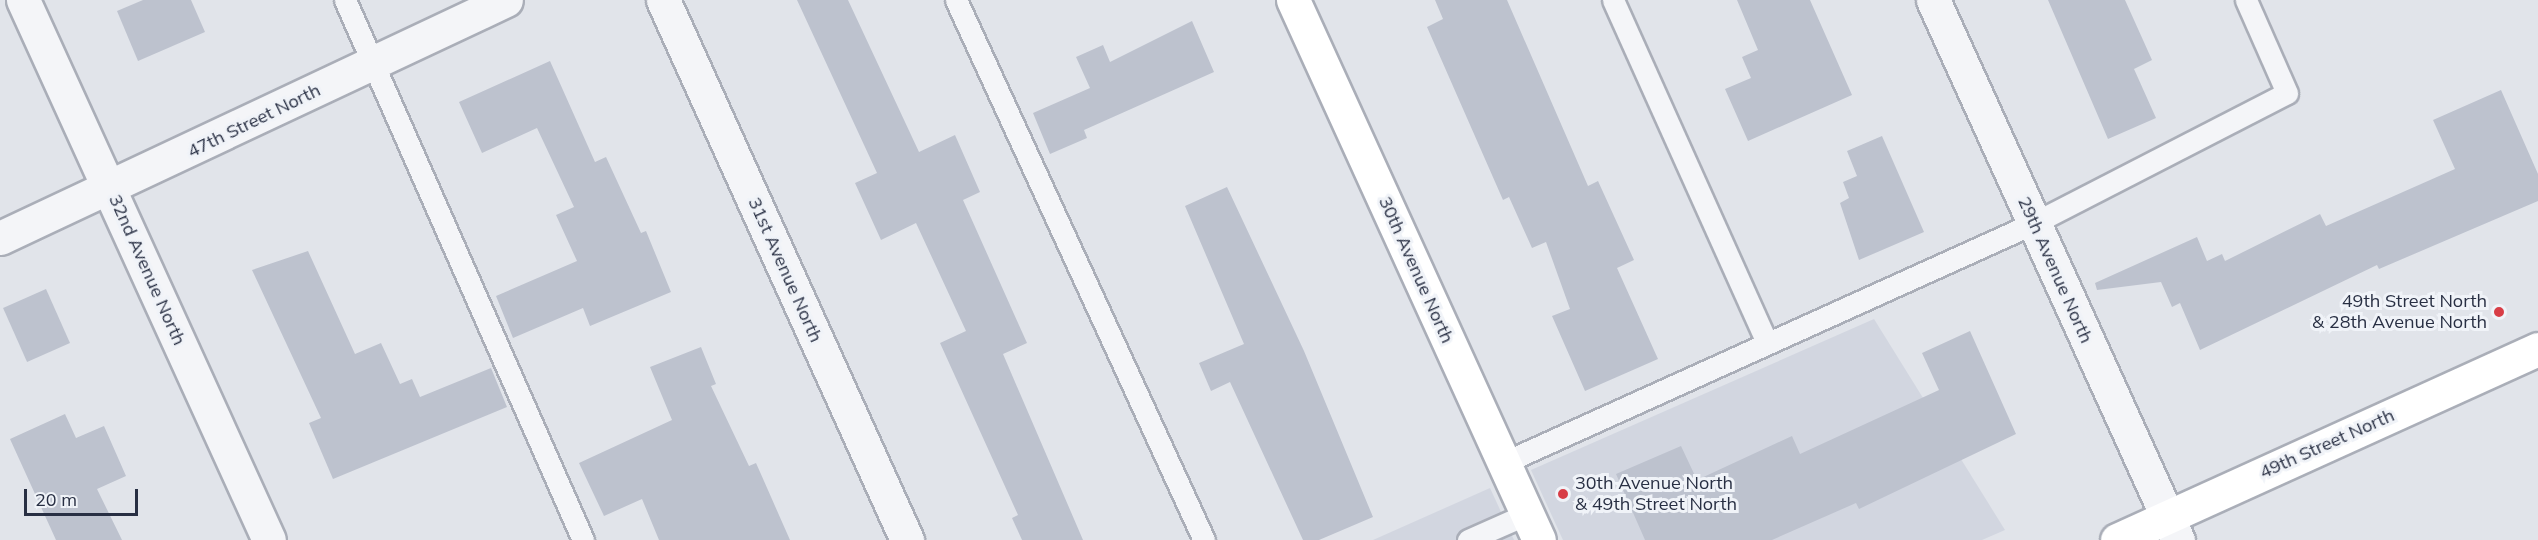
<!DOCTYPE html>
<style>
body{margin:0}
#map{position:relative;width:2538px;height:540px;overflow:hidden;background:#e1e4ea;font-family:Mulish,sans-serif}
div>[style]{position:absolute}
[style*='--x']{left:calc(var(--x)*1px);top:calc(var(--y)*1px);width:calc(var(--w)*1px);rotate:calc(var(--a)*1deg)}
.built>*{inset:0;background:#d2d6e0}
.building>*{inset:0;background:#bdc2ce;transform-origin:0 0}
.roads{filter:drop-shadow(2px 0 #aaaeb8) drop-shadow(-2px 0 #aaaeb8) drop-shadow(0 2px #aaaeb8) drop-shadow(0 -2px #aaaeb8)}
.lane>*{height:21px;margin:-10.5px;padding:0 10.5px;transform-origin:10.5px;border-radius:10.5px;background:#f4f5f8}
.street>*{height:33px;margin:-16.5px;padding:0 16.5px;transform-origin:16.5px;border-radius:16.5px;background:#f4f5f8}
.secondary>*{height:33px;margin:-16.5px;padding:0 16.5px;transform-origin:16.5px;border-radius:16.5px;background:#fff}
.dots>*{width:16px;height:16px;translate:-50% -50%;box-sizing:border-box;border:3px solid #f0f3f8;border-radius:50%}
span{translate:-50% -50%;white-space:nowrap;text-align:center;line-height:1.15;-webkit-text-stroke:6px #f0f3f8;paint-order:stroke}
.street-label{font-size:18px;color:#282f43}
.poi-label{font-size:18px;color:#282f43}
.right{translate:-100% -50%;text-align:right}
.left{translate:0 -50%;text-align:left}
.scale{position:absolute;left:24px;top:489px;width:114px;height:27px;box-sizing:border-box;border:3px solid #282f43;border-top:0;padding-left:8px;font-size:18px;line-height:21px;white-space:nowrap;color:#282f43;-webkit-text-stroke:4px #f0f3f8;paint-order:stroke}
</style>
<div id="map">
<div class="built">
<i style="clip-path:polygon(1874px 319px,2005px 530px,1982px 540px,1563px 540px,1531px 470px)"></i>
<i style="clip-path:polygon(1490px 488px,1514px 540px,1373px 540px)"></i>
</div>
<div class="building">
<i style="clip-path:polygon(143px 0,191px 0,205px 32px,138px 61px,117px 11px)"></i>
<i style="clip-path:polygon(797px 0,848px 0,919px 152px,955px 135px,980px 192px,963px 200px,1027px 343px,1003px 354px,1083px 540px,1022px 540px,1012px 518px,1018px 515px,940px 343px,966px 331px,916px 223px,881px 240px,855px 183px,877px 173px)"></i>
<i style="clip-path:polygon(1435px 0,1507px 0,1588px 186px,1598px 181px,1634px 260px,1617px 268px,1658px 359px,1585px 391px,1552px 316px,1570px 309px,1546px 242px,1532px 248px,1509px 197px,1503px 200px,1427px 27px,1443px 19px)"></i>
<i style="clip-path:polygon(1737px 0,1810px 0,1852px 95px,1748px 141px,1725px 89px,1751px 78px,1742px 57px,1758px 50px)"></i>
<i style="clip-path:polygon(2048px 0,2125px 0,2152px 60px,2134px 69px,2156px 118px,2108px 139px)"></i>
<i style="clip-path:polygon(1192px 21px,1214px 72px,1084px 130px,1087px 138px,1050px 154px,1033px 113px,1090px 88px,1076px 57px,1103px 45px,1110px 62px)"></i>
<i style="clip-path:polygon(550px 61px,595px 162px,606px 157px,641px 233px,646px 231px,671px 292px,590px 326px,583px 308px,513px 338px,496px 296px,577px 261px,556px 215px,574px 207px,537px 128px,482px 153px,459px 102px)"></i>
<i style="clip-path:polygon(2501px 90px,2538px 174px,2538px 201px,2379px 269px,2377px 265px,2200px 350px,2180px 303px,2172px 307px,2161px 282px,2097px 290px,2095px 283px,2197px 237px,2207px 261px,2222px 254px,2225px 261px,2320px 214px,2326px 226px,2455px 169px,2433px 120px)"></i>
<i style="clip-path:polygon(1882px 136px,1924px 232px,1859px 260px,1840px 203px,1849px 198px,1843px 182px,1857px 176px,1847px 151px)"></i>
<i style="clip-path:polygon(1227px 187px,1304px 351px,1373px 517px,1319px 540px,1303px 540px,1230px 382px,1211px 391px,1199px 363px,1244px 344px,1185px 206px)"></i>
<i style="clip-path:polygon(308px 251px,355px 354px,381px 343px,400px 384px,412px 379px,420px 397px,491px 368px,507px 407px,333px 479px,309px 423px,321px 418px,252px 270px)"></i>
<i style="left:46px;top:289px;width:59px;height:47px;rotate:66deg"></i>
<i style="clip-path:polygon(1970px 331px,2016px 434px,1859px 509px,1856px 503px,1772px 540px,1645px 540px,1616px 474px,1681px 446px,1697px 480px,1792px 436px,1800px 454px,1939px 390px,1922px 353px)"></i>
<i style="clip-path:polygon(701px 347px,716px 384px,711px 386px,749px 466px,756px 463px,790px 540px,659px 540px,642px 499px,604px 516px,579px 463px,672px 420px,650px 367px)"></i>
<i style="clip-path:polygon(65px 414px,76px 438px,104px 426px,126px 476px,97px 489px,122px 540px,56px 540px,10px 439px)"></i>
</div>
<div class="roads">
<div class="lane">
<i style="--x:345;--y:0;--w:590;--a:66.21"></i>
<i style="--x:956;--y:0;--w:594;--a:65.33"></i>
<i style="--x:1613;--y:0;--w:376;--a:65.8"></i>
<i style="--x:1503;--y:463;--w:583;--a:-24.32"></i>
<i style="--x:2034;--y:223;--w:284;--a:-27.2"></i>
<i style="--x:2287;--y:93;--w:102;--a:-113.8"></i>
<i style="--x:1468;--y:540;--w:64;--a:-23.8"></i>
</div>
<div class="street">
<i style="--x:23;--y:0;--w:593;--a:65.51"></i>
<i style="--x:663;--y:0;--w:593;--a:65.68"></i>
<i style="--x:1933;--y:0;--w:593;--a:65.6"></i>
<i style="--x:0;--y:238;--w:559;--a:-25.19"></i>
</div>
<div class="secondary">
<i style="--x:1293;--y:0;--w:593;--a:65.51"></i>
<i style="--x:2117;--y:540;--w:462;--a:-24.4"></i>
</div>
</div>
<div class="dots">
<i style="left:2499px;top:312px;background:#d83d46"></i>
<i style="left:1563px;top:494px;background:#d83d46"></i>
</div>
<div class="street-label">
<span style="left:254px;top:121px;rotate:-26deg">47th Street North</span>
<span style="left:147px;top:270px;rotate:66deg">32nd Avenue North</span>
<span style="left:785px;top:270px;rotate:66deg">31st Avenue North</span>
<span style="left:1416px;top:270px;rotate:66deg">30th Avenue North</span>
<span style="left:2055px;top:270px;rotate:66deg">29th Avenue North</span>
<span style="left:2327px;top:444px;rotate:-24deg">49th Street North</span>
</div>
<div class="poi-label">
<span class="right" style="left:2487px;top:312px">49th Street North<br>&amp; 28th Avenue North</span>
<span class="left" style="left:1575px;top:494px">30th Avenue North<br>&amp; 49th Street North</span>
</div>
<div class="scale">20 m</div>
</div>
